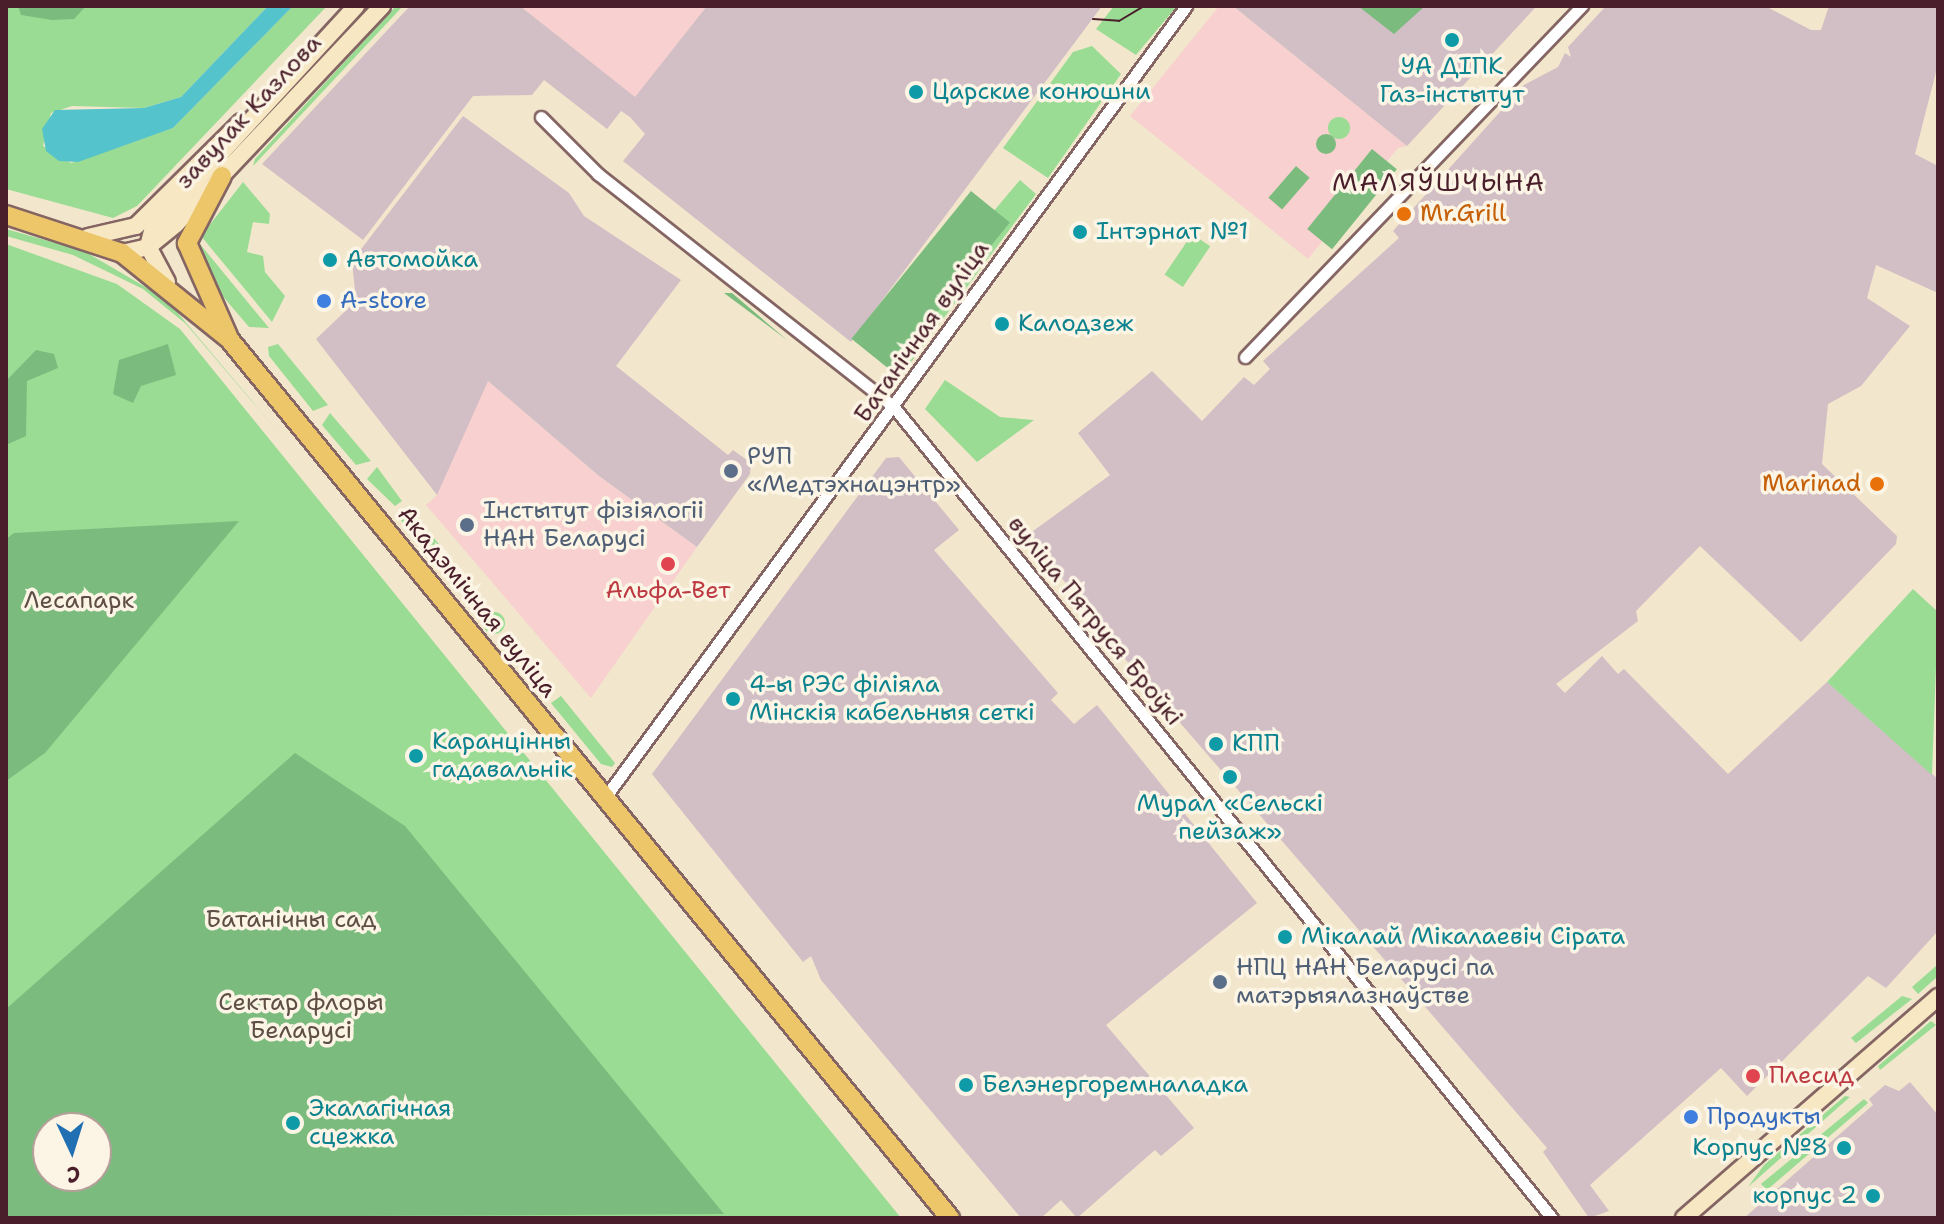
<!DOCTYPE html>
<meta charset="utf-8">
<style>
body{margin:0}
#map{position:relative;width:1944px;height:1224px;overflow:hidden;background:#f2e7cc;font-family:"Shantell Sans",sans-serif}
div>[style]{position:absolute}
[style*='--x']{left:calc(var(--x)*1px);top:calc(var(--y)*1px);width:calc(var(--w)*1px);rotate:calc(var(--a)*1deg)}
.built>*{inset:0;background:#f7d0cf}
.industrial>*{inset:0;background:#d2bec5}
.green>*{inset:0;background:#9adc94;transform-origin:0 0}
.round{border-radius:50%}
.forest>*{inset:0;background:#7bbc7e;transform-origin:0 0}
.water>*{inset:0;background:#55c3cb}
.roads{filter:drop-shadow(2px 0 #856563) drop-shadow(-2px 0 #856563) drop-shadow(0 2px #856563) drop-shadow(0 -2px #856563)}
.street>*{height:11px;margin:-5.5px;padding:0 5.5px;transform-origin:5.5px;border-radius:5.5px;background:#fff}
.secondary>*{height:16px;margin:-8px;padding:0 8px;transform-origin:8px;border-radius:8px;background:#f7e8c3}
.primary>*{height:18px;margin:-9px;padding:0 9px;transform-origin:9px;border-radius:9px;background:#ecc669}
.tram>*{height:2px;margin:-1px;padding:0 1px;transform-origin:1px;border-radius:1px;background:#4a1f2b}
.dots>*{width:22px;height:22px;translate:-50% -50%;box-sizing:border-box;border:4px solid #fcf5e5;border-radius:50%}
span{translate:-50% -50%;white-space:nowrap;text-align:center;line-height:1.15;-webkit-text-stroke:7px #fcf5e5;paint-order:stroke}
.culture-label{font-size:24px;color:#0d838f}
.left{translate:0 -50%;text-align:left}
.right{translate:-100% -50%;text-align:right}
.street-label{font-size:24px;color:#4a1f2b}
.food-label{font-size:24px;color:#c56008}
.shop-label{font-size:24px;color:#366cbe}
.service-label{font-size:24px;color:#4e5e75}
.health-label{font-size:24px;color:#be3a42}
.park-label{font-size:24px;color:#5e4e45}
.neighbourhood-label{font-size:26px;color:#4a1f2b;letter-spacing:2px}
.frame{position:absolute;inset:0;border:8px solid #4a1f2b;pointer-events:none}
.north{position:absolute;left:32px;top:1112px;width:80px;height:80px;box-sizing:border-box;background:#fcf5e5;border:2px solid #b59f9b;border-radius:50%;rotate:176deg;font-size:22px;font-weight:700;line-height:32px;text-align:center;color:#4a1f2b}
.north::after{content:'';display:block;margin:auto;width:28px;height:36px;background:#1f6fb2;clip-path:polygon(50% 0,100% 100%,50% 72%,0 100%)}
</style>
<div id="map">
<div class="built">
<i style="clip-path:polygon(520px 6px,707px 6px,635px 98px)"></i>
<i style="clip-path:polygon(1219px 6px,1233px 6px,1407px 146px,1398px 148px,1308px 259px,1130px 116px)"></i>
<i style="clip-path:polygon(487px 380px,599px 476px,697px 547px,591px 698px,426px 505px,437px 495px)"></i>
</div>
<div class="industrial">
<i style="clip-path:polygon(410px 6px,520px 6px,635px 97px,707px 6px,1102px 6px,851px 342px,623px 161px,645px 134px,630px 117px,621px 111px,607px 129px,544px 80px,532px 95px,473px 96px,363px 240px,262px 164px)"></i>
<i style="clip-path:polygon(1233px 6px,1534px 6px,1535px 8px,1407px 146px)"></i>
<i style="clip-path:polygon(1606px 6px,1765px 6px,1811px 30px,1821px 30px,1829px 6px,1938px 6px,1938px 64px,1915px 154px,1938px 166px,1938px 293px,1876px 265px,1867px 298px,1910px 326px,1861px 386px,1828px 404px,1822px 464px,1897px 536px,1896px 544px,1801px 642px,1700px 546px,1636px 611px,1638px 621px,1556px 684px,1565px 693px,1602px 656px,1618px 674px,1624px 669px,1728px 774px,1827px 682px,1938px 779px,1938px 931px,1886px 988px,1868px 976px,1747px 1096px,1721px 1068px,1590px 1185px,1609px 1211px,1589px 1218px,1543px 1152px,1547px 1148px,1106px 637px,1029px 534px,1110px 475px,1078px 433px,1152px 371px,1202px 421px,1244px 377px,1254px 385px,1270px 369px,1263px 361px,1399px 238px,1393px 231px,1524px 85px,1558px 67px,1565px 53px,1571px 57px,1568px 47px)"></i>
<i style="clip-path:polygon(463px 116px,569px 193px,584px 216px,681px 280px,616px 366px,728px 455px,733px 450px,751px 463px,750px 474px,697px 547px,599px 476px,488px 381px,437px 495px,316px 339px,356px 301px,352px 261px)"></i>
<i style="clip-path:polygon(899px 457px,959px 530px,934px 550px,1058px 693px,1051px 700px,1074px 724px,1097px 705px,1257px 903px,1106px 1025px,1194px 1128px,1161px 1156px,1155px 1150px,1077px 1218px,1061px 1200px,1041px 1218px,1021px 1218px,821px 980px,811px 956px,803px 962px,652px 774px,886px 458px)"></i>
<i style="clip-path:polygon(1910px 1082px,1938px 1115px,1938px 1218px,1744px 1218px,1873px 1105px,1869px 1099px,1885px 1085px,1899px 1091px)"></i>
</div>
<div class="green">
<i style="clip-path:polygon(6px 6px,268px 6px,181px 97px,144px 108px,72px 106px,51px 113px,43px 146px,71px 163px,173px 128px,293px 6px,327px 6px,137px 206px,113px 218px,6px 189px)"></i>
<i style="clip-path:polygon(365px 6px,370px 6px,198px 191px,224px 158px)"></i>
<i style="clip-path:polygon(396px 6px,403px 6px,253px 166px,255px 159px)"></i>
<i style="clip-path:polygon(1114px 6px,1177px 6px,1136px 55px,1096px 29px)"></i>
<i style="clip-path:polygon(1092px 46px,1121px 74px,1048px 178px,1003px 148px,1073px 52px)"></i>
<i class="round" style="left:1328px;top:117px;width:22px;height:22px"></i>
<i style="clip-path:polygon(1020px 180px,1036px 194px,900px 377px,895px 374px,970px 193px,993px 212px)"></i>
<i style="clip-path:polygon(243px 182px,270px 214px,269px 224px,253px 222px,247px 252px,263px 256px,265px 272px,285px 296px,272px 322px,201px 236px)"></i>
<i style="clip-path:polygon(6px 229px,84px 251px,166px 299px,284px 439px,186px 324px,143px 289px,73px 255px,6px 236px)"></i>
<i style="left:1192px;top:234px;width:22px;height:49px;rotate:34deg"></i>
<i style="clip-path:polygon(195px 238px,269px 328px,249px 327px,209px 280px)"></i>
<i style="clip-path:polygon(evenodd,6px 244px,117px 284px,180px 329px,901px 1218px,6px 1218px,6px 244px,48px 1128px,96px 1128px,96px 1176px,48px 1176px,48px 1128px)"></i>
<i style="clip-path:polygon(278px 344px,328px 405px,313px 411px,269px 356px,268px 347px)"></i>
<i style="clip-path:polygon(945px 380px,1000px 417px,1034px 420px,977px 462px,925px 409px)"></i>
<i style="clip-path:polygon(330px 413px,371px 461px,356px 465px,322px 425px)"></i>
<i style="clip-path:polygon(377px 467px,402px 501px,395px 506px,367px 479px)"></i>
<i style="clip-path:polygon(408px 506px,442px 548px,431px 556px,399px 518px)"></i>
<i style="clip-path:polygon(1913px 589px,1938px 612px,1932px 775px,1827px 682px)"></i>
<i class="round" style="left:483px;top:612px;width:22px;height:22px"></i>
<i style="clip-path:polygon(561px 696px,615px 763px,612px 767px,601px 764px,551px 703px)"></i>
<i style="clip-path:polygon(1936px 966px,1938px 976px,1918px 994px,1912px 987px)"></i>
<i style="clip-path:polygon(1902px 996px,1912px 999px,1856px 1043px,1851px 1038px)"></i>
<i style="clip-path:polygon(1931px 1021px,1936px 1025px,1880px 1070px,1878px 1066px)"></i>
<i style="clip-path:polygon(1845px 1096px,1850px 1097px,1748px 1187px,1764px 1165px)"></i>
<i style="clip-path:polygon(1864px 1099px,1868px 1103px,1767px 1190px,1761px 1184px)"></i>
</div>
<div class="forest">
<i style="clip-path:polygon(18px 6px,86px 6px,74px 19px,52px 20px,21px 15px)"></i>
<i style="clip-path:polygon(1358px 6px,1425px 6px,1394px 34px)"></i>
<i class="round" style="left:1316px;top:134px;width:20px;height:20px"></i>
<i style="left:1372px;top:149px;width:32px;height:103px;rotate:39deg"></i>
<i style="left:1296px;top:166px;width:18px;height:42px;rotate:41deg"></i>
<i style="left:971px;top:191px;width:50px;height:190px;rotate:39deg"></i>
<i style="clip-path:polygon(724px 293px,732px 293px,787px 340px)"></i>
<i style="clip-path:polygon(168px 344px,176px 375px,141px 386px,133px 403px,113px 394px,119px 360px)"></i>
<i style="clip-path:polygon(36px 350px,54px 354px,58px 368px,27px 381px,26px 436px,6px 445px,6px 381px)"></i>
<i style="clip-path:polygon(239px 521px,45px 753px,6px 781px,6px 539px,14px 533px)"></i>
<i style="clip-path:polygon(evenodd,295px 753px,405px 826px,724px 1214px,6px 1218px,6px 1009px,295px 753px,48px 1128px,96px 1128px,96px 1176px,48px 1176px,48px 1128px)"></i>
</div>
<div class="water">
<i style="clip-path:polygon(268px 6px,293px 6px,173px 128px,78px 162px,59px 161px,46px 151px,42px 129px,55px 110px,144px 108px,181px 97px)"></i>
</div>
<div class="roads">
<div class="street">
<i style="--x:541;--y:117;--w:81;--a:45"></i>
<i style="--x:598;--y:174;--w:375;--a:38.2"></i>
<i style="--x:893;--y:406;--w:1046;--a:50.94"></i>
<i style="--x:1245;--y:357;--w:487;--a:-46.2"></i>
<i style="--x:606;--y:796;--w:980;--a:-53.71"></i>
</div>
<div class="secondary">
<i style="--x:88;--y:237;--w:49;--a:-12.9"></i>
<i style="--x:136;--y:226;--w:148;--a:-44.7"></i>
<i style="--x:122;--y:253;--w:27;--a:-13"></i>
<i style="--x:148;--y:247;--w:36;--a:-39"></i>
<i style="--x:176;--y:224;--w:300;--a:-46.6"></i>
<i style="--x:167;--y:282;--w:40;--a:-118"></i>
<i style="--x:148;--y:247;--w:21;--a:-76"></i>
<i style="--x:153;--y:227;--w:300;--a:-47.4"></i>
<i style="--x:1684;--y:1218;--w:337;--a:-41"></i>
</div>
<div class="primary">
<i style="--x:222;--y:176;--w:76;--a:117.6"></i>
<i style="--x:187;--y:243;--w:102;--a:66.2"></i>
<i style="--x:6;--y:215;--w:122;--a:18.1"></i>
<i style="--x:122;--y:253;--w:137;--a:38.8"></i>
<i style="--x:229;--y:339;--w:1137;--a:50.64"></i>
</div>
</div>
<div class="tram">
<i style="--x:1093;--y:19;--w:26;--a:4"></i>
<i style="--x:1119;--y:21;--w:29;--a:-31"></i>
</div>
<div class="dots">
<i style="left:1452px;top:40px;background:#0f9aa8"></i>
<i style="left:916px;top:92px;background:#0f9aa8"></i>
<i style="left:1404px;top:214px;background:#e8710a"></i>
<i style="left:1080px;top:232px;background:#0f9aa8"></i>
<i style="left:330px;top:260px;background:#0f9aa8"></i>
<i style="left:324px;top:301px;background:#3f7fe0"></i>
<i style="left:1002px;top:324px;background:#0f9aa8"></i>
<i style="left:731px;top:471px;background:#5c6f8a"></i>
<i style="left:1877px;top:484px;background:#e8710a"></i>
<i style="left:467px;top:525px;background:#5c6f8a"></i>
<i style="left:668px;top:564px;background:#e0444e"></i>
<i style="left:733px;top:699px;background:#0f9aa8"></i>
<i style="left:1216px;top:744px;background:#0f9aa8"></i>
<i style="left:416px;top:756px;background:#0f9aa8"></i>
<i style="left:1230px;top:777px;background:#0f9aa8"></i>
<i style="left:1285px;top:937px;background:#0f9aa8"></i>
<i style="left:1220px;top:982px;background:#5c6f8a"></i>
<i style="left:1753px;top:1076px;background:#e0444e"></i>
<i style="left:966px;top:1085px;background:#0f9aa8"></i>
<i style="left:1691px;top:1117px;background:#3f7fe0"></i>
<i style="left:293px;top:1123px;background:#0f9aa8"></i>
<i style="left:1844px;top:1148px;background:#0f9aa8"></i>
<i style="left:1873px;top:1196px;background:#0f9aa8"></i>
</div>
<div class="culture-label">
<span style="left:1452px;top:81px">УА ДІПК<br>Газ-інстытут</span>
<span class="left" style="left:932px;top:92px">Царские конюшни</span>
<span class="left" style="left:1096px;top:232px">Інтэрнат №1</span>
<span class="left" style="left:346px;top:260px">Автомойка</span>
<span class="left" style="left:1018px;top:324px">Калодзеж</span>
<span class="left" style="left:749px;top:699px">4-ы РЭС філіяла<br>Мінскія кабельныя сеткі</span>
<span class="left" style="left:432px;top:756px">Каранцінны<br>гадавальнік</span>
<span class="left" style="left:1232px;top:744px">КПП</span>
<span style="left:1230px;top:818px">Мурал «Сельскі<br>пейзаж»</span>
<span class="left" style="left:1301px;top:937px">Мікалай Мікалаевіч Сірата</span>
<span class="left" style="left:982px;top:1085px">Белэнергоремналадка</span>
<span class="left" style="left:309px;top:1123px">Экалагічная<br>сцежка</span>
<span class="right" style="left:1828px;top:1148px">Корпус №8</span>
<span class="right" style="left:1857px;top:1196px">корпус 2</span>
</div>
<div class="street-label">
<span style="left:249px;top:112px;rotate:-47deg">завулак Казлова</span>
<span style="left:922px;top:332px;rotate:-55deg">Батанічная вуліца</span>
<span style="left:477px;top:602px;rotate:51deg">Акадэмічная вуліца</span>
<span style="left:1095px;top:621px;rotate:51deg">вуліца Пятруся Броўкі</span>
</div>
<div class="food-label">
<span class="left" style="left:1420px;top:214px">Mr.Grill</span>
<span class="right" style="left:1861px;top:484px">Marinad</span>
</div>
<div class="shop-label">
<span class="left" style="left:340px;top:301px">А-store</span>
<span class="left" style="left:1707px;top:1117px">Продукты</span>
</div>
<div class="service-label">
<span class="left" style="left:747px;top:471px">РУП<br>«Медтэхнацэнтр»</span>
<span class="left" style="left:483px;top:525px">Інстытут фізіялогіі<br>НАН Беларусі</span>
<span class="left" style="left:1236px;top:982px">НПЦ НАН Беларусі па<br>матэрыялазнаўстве</span>
</div>
<div class="health-label">
<span style="left:668px;top:591px">Альфа-Вет</span>
<span class="left" style="left:1769px;top:1076px">Плесид</span>
</div>
<div class="park-label">
<span style="left:79px;top:601px">Лесапарк</span>
<span style="left:291px;top:920px">Батанічны сад</span>
<span style="left:301px;top:1017px">Сектар флоры<br>Беларусі</span>
</div>
<div class="neighbourhood-label">
<span style="left:1439px;top:182px">МАЛЯЎШЧЫНА</span>
</div>
<div class="frame"></div>
<div class="north">С</div>
</div>
